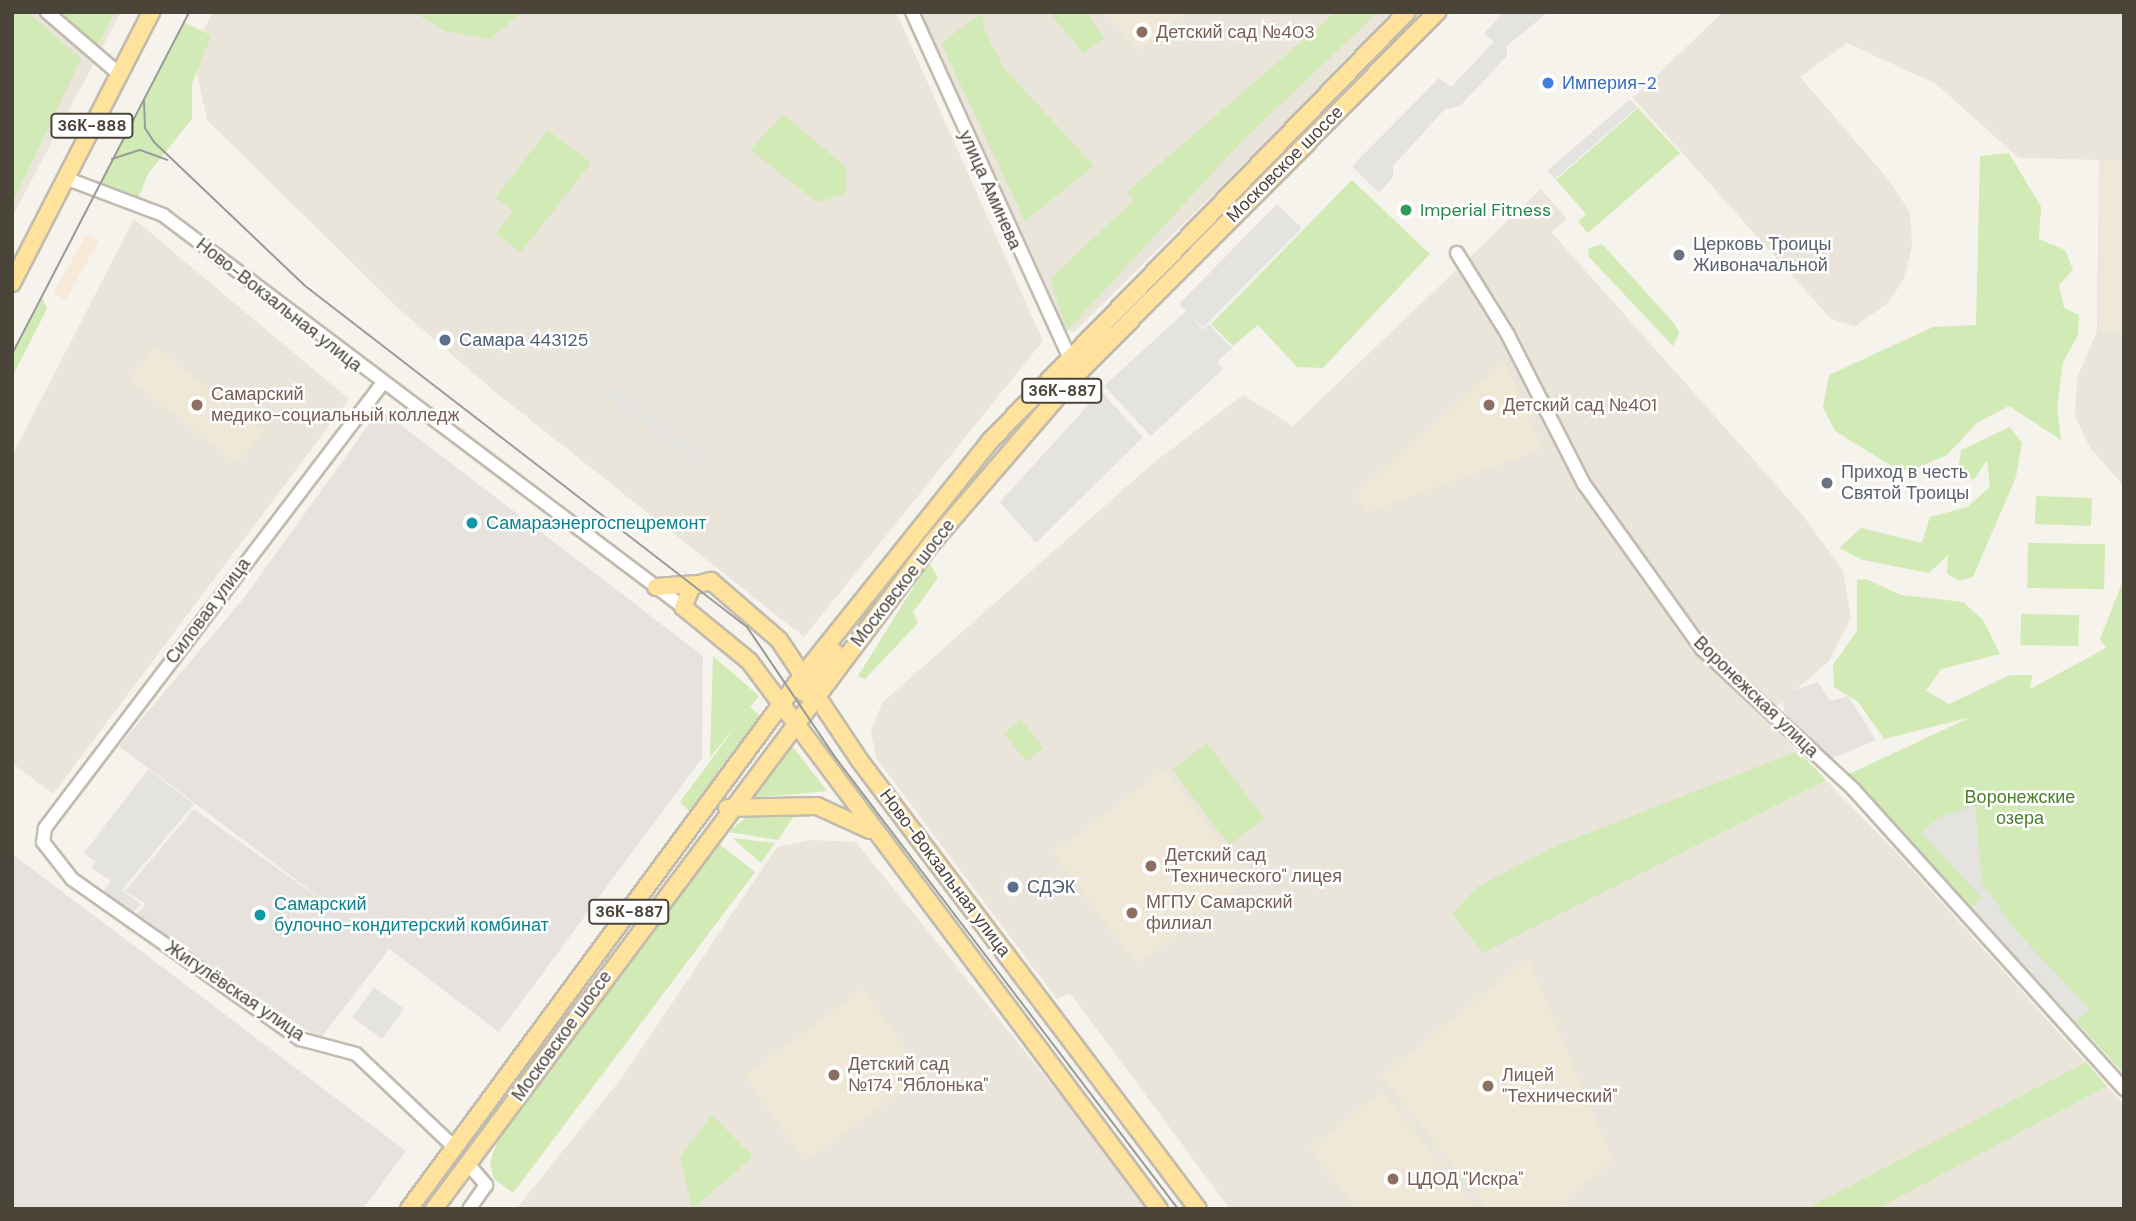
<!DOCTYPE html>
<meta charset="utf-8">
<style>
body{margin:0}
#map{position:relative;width:2136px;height:1221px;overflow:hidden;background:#f6f3ec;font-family:"DM Sans",sans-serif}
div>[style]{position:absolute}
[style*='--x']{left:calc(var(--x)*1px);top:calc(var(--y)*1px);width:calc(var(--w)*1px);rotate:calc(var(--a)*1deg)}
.residential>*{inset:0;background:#eae5da}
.commercial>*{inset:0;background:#f7ead8;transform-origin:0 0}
.industrial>*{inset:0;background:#e6e2dd}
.education>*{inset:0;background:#efe8d6;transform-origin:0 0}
.green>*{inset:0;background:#d2eab5;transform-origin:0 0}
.parking>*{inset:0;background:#e5e3e0;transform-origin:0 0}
.roads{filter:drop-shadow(2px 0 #c2bbae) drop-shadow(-2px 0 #c2bbae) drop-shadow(0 2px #c2bbae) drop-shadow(0 -2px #c2bbae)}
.minor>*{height:12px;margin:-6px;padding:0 6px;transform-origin:6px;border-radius:6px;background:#fff}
.major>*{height:16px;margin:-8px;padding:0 8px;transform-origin:8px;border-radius:8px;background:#ffe39c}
.tram>*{height:2px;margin:-1px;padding:0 1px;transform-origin:1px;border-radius:1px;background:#9a9a9a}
.dots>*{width:19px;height:19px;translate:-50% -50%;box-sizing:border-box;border:4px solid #fff;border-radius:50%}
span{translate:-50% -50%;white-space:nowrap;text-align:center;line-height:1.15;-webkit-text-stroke:5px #fff;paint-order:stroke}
.shield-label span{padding:2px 5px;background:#fff;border:2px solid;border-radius:5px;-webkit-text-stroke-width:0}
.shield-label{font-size:16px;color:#4b4439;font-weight:700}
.education-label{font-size:18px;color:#785e54}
.left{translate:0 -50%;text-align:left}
.shop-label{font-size:18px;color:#366cbe}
.street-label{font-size:18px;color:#4b4439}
.leisure-label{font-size:18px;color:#27864d}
.worship-label{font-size:18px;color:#5b616d}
.service-label{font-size:18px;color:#4e5e75}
.culture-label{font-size:18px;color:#0d838f}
.park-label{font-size:18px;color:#4a7f2a}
.frame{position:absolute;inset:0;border:14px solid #4b4439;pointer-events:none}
</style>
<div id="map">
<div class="residential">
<i style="clip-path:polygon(12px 12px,121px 12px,12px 217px)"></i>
<i style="clip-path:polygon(213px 12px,896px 12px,1043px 341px,804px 637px,494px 391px,398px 308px,207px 120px,192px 51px)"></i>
<i style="clip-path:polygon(918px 12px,1399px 12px,1074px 332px,1061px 327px)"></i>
<i style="clip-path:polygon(1723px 12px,2124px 12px,2124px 486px,2090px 448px,2075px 416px,2077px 378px,2097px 331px,2099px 160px,2019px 158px,1936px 84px,1847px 43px,1800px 77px,1887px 178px,1910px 212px,1912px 246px,1904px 279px,1887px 304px,1855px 326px,1831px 319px,1633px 98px)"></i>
<i style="clip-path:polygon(1541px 189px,1567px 219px,1551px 232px,1800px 512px,1843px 570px,1851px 618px,1829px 661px,1764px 717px,1898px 854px,2124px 1105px,2124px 1209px,1230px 1209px,1070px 993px,1057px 999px,876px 758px,871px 732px,882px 703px,1152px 464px,1243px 395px,1293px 426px)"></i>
<i style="clip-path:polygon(134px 219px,349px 399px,53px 794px,12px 763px,12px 456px)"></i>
<i style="clip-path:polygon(810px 840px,856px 842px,1152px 1209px,516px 1209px,621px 1079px,777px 847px)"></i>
</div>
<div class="commercial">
<i style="left:87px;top:234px;width:14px;height:68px;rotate:30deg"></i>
</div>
<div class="industrial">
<i style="clip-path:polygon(380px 409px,703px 656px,702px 758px,499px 1032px,389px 949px,320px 1039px,135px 915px,146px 904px,125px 891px,194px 809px,340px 913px,119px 746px,244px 598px)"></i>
<i style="clip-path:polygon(1818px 682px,1830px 701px,1848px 696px,1876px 740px,1829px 760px,1784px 711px,1782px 695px)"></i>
<i style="clip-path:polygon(12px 854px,406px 1151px,363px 1209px,12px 1209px)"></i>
</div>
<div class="education">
<i style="clip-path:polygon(1104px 12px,1185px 12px,1139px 52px)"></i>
<i style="left:2099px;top:160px;width:25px;height:171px"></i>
<i style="left:155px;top:347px;width:137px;height:41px;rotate:38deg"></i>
<i style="clip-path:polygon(1505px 361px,1542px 449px,1367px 512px,1355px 495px)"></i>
<i style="left:1165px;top:769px;width:139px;height:140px;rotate:53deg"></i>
<i style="clip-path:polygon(1528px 959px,1613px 1160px,1553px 1209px,1489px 1209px,1382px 1076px)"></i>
<i style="left:863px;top:990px;width:104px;height:147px;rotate:54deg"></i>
<i style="clip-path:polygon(1382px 1092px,1475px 1209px,1358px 1209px,1310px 1149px)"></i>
</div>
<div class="green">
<i style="clip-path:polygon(12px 12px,28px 12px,81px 59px,12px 203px)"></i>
<i style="clip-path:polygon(47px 12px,115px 12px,93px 53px)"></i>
<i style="clip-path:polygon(413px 12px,522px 12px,490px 39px,445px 31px)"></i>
<i style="clip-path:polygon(983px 12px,984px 30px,1004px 68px,1094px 166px,1025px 221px,941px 43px)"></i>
<i style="clip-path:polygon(1049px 12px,1087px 12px,1104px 39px,1083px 53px)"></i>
<i style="clip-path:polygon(1336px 12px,1378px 12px,1243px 140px,1067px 331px,1050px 279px,1134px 200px,1127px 192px)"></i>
<i style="clip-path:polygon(184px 22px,211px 36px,192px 84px,192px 119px,148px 174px,136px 203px,102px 195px,100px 183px)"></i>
<i style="clip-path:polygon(1638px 108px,1680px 153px,1588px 233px,1578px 222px,1586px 214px,1556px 180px)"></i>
<i style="clip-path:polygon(783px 114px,846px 167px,846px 194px,817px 202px,750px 150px)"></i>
<i style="clip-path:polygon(548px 130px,591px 163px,521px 252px,496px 234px,513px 211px,495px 198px)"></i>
<i style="clip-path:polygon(2009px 153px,2041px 207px,2039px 239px,2065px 250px,2073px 270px,2059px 285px,2064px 308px,2079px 315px,2078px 335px,2063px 362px,2057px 407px,2061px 440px,2009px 406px,1977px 423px,1947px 455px,1910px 471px,1890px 465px,1835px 431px,1823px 407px,1829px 375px,1933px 327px,1976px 325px,1980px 156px)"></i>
<i style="clip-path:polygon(1352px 180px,1430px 254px,1323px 368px,1297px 367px,1258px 325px,1233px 346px,1211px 324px)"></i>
<i style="clip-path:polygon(1602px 244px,1674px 323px,1679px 333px,1673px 346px,1588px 256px,1589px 248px)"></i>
<i style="clip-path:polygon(42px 297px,47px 309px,12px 377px,12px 354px)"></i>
<i style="clip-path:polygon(2010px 427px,2022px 443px,2016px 477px,1973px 577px,1959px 581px,1947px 574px,1948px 555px,1929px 573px,1863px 560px,1839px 548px,1861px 528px,1922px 543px,1930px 517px,1967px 507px,1990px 487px,1987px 460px,1974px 480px,1958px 471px,1961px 450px)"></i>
<i style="left:2036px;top:496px;width:56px;height:28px;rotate:2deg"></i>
<i style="left:2028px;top:543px;width:77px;height:45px;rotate:1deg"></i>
<i style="clip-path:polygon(929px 562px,938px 578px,913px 612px,918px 623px,865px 679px,858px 676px)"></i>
<i style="clip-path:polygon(2124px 578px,2124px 1074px,1849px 774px,1971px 717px,1884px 739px,1858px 702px,1834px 687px,1833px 665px,1857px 631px,1857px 580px,1866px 579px,1901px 595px,1963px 602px,1983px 620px,2000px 654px,1941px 669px,1926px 691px,1949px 704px,2010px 675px,2032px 675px,2030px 689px,2106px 648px,2100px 639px)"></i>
<i style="left:2021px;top:614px;width:58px;height:31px;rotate:1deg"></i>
<i style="clip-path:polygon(713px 656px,759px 696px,750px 707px,762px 718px,690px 812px,680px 802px,736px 726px,710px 757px)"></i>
<i style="left:1021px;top:720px;width:36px;height:22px;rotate:51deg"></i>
<i style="clip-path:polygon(790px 743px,827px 791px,754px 798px,752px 796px)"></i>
<i style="left:1207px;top:743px;width:95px;height:44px;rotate:53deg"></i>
<i style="clip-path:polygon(1798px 751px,1826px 780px,1483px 953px,1452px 914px,1477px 887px,1558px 845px)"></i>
<i style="clip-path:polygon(796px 813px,778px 840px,729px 832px,749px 814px)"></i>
<i style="clip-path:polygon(732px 838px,775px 843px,761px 863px)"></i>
<i style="clip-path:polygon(719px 844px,755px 872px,513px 1193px,494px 1179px,490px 1163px,498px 1138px)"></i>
<i style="clip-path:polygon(2086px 1062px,2107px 1086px,1877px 1209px,1806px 1209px)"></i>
<i style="clip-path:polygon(712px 1115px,753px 1157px,692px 1209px,680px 1157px)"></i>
</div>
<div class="parking">
<i style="clip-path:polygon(1504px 12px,1548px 12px,1507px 46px,1507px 56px,1460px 106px,1445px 109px,1393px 166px,1393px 177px,1379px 193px,1352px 166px,1439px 78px,1451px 87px,1494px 42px,1484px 33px)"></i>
<i style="left:1630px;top:99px;width:11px;height:109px;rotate:49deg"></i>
<i style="clip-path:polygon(1277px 204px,1302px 228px,1203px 328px,1190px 316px,1203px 330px,1209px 324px,1232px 348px,1217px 362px,1223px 369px,1151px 436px,1104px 386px,1186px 311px,1179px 304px)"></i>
<i style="left:608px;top:385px;width:122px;height:11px;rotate:36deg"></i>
<i style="clip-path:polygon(1101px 391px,1143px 437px,1036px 543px,1000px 502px)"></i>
<i style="clip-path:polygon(148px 769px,194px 804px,122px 890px,141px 904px,132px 914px,102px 893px,111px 881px,91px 868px,96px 862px,84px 853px)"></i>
<i style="clip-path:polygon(1975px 805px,1982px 883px,2017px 932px,2090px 1010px,2075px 1020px,1972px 908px,1982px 898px,1921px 832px,1939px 818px)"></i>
<i style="left:374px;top:987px;width:37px;height:37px;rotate:36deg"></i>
</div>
<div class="roads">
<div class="minor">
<i style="--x:47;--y:12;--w:95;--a:40.7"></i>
<i style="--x:912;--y:12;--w:388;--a:65.5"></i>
<i style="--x:65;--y:178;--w:105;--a:20.7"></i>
<i style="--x:163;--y:215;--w:651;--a:37.01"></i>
<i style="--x:1457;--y:253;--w:97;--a:58.1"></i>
<i style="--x:1508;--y:335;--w:167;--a:63"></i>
<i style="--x:1584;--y:484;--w:203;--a:54.4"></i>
<i style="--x:1702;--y:649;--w:207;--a:42.8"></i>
<i style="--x:1854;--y:790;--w:403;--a:47.9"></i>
<i style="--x:382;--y:384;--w:557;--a:127.2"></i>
<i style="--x:45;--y:828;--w:14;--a:98"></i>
<i style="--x:43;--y:842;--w:47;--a:51.9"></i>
<i style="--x:72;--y:879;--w:279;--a:35.1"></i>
<i style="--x:300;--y:1039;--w:58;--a:15"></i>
<i style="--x:356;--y:1054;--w:135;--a:43.5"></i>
<i style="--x:468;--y:1164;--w:28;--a:49"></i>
<i style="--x:486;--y:1185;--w:29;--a:125"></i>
</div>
<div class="major">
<i style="--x:12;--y:283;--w:305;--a:-62.8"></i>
<i style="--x:656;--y:587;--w:41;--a:-4.2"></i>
<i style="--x:804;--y:693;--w:51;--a:-52.9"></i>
<i style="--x:727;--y:808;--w:90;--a:-1.3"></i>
<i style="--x:817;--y:806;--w:58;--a:24.4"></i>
<i style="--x:409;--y:1209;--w:662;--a:-53.6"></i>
<i style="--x:802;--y:676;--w:301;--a:-51.3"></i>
<i style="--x:990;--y:441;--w:598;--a:-45.81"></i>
<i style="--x:434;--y:1209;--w:830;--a:-53.23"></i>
<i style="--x:931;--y:544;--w:224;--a:-49.3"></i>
<i style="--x:1077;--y:374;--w:511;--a:-45.16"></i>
<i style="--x:1159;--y:1209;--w:684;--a:-126.8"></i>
<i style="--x:749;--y:661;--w:85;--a:-140.7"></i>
<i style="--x:683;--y:607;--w:23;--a:-67"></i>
<i style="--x:692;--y:586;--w:20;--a:-15"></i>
<i style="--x:711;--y:581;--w:90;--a:40.9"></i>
<i style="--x:779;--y:640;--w:146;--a:56.2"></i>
<i style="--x:860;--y:761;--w:561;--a:52.97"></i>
</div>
</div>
<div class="tram">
<i style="--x:144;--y:101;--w:27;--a:88"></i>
<i style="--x:145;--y:128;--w:17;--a:57"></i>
<i style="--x:154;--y:142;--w:207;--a:43.6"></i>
<i style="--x:304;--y:285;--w:560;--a:37.67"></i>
<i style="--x:747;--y:627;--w:157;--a:55.9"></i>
<i style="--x:835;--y:757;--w:567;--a:52.81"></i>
<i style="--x:112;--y:159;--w:29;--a:-18"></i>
<i style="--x:140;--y:150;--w:29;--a:20"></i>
<i style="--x:12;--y:354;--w:385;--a:-62.6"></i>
</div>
<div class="dots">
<i style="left:1142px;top:32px;background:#8d6e63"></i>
<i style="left:1548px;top:83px;background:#3f7fe0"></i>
<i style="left:1406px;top:210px;background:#2e9e5b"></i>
<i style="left:1679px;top:255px;background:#6b7280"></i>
<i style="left:445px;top:340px;background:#5c6f8a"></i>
<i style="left:197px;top:405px;background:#8d6e63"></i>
<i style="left:1489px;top:405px;background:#8d6e63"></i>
<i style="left:1827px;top:483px;background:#6b7280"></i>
<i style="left:472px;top:523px;background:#0f9aa8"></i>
<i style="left:1151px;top:866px;background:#8d6e63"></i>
<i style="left:1013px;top:887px;background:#5c6f8a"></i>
<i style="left:1132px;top:913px;background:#8d6e63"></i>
<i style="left:260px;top:915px;background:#0f9aa8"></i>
<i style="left:834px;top:1075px;background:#8d6e63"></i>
<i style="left:1488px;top:1086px;background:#8d6e63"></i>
<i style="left:1393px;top:1179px;background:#8d6e63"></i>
</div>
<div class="shield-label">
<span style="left:92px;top:126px">36К-888</span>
<span style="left:1062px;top:391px">36К-887</span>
<span style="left:629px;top:912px">36К-887</span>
</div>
<div class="education-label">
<span class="left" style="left:1156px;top:32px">Детский сад №403</span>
<span class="left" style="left:211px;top:405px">Самарский<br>медико-социальный колледж</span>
<span class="left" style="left:1503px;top:405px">Детский сад №401</span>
<span class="left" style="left:1165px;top:866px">Детский сад<br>"Технического" лицея</span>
<span class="left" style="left:1146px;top:913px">МГПУ Самарский<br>филиал</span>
<span class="left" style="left:848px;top:1075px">Детский сад<br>№174 "Яблонька"</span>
<span class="left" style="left:1502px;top:1086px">Лицей<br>"Технический"</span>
<span class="left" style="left:1407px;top:1179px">ЦДОД "Искра"</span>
</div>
<div class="shop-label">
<span class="left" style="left:1562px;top:83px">Империя-2</span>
</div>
<div class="street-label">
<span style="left:1285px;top:164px;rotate:-45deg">Московское шоссе</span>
<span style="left:990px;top:190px;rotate:66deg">улица Аминева</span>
<span style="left:279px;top:305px;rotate:38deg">Ново-Вокзальная улица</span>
<span style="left:903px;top:583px;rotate:-52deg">Московское шоссе</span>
<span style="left:208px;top:611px;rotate:-53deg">Силовая улица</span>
<span style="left:1756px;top:697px;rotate:44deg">Воронежская улица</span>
<span style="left:945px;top:873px;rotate:53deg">Ново-Вокзальная улица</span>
<span style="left:235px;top:991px;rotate:34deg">Жигулёвская улица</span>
<span style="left:562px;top:1036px;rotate:-54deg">Московское шоссе</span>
</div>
<div class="leisure-label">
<span class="left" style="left:1420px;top:210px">Imperial Fitness</span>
</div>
<div class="worship-label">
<span class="left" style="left:1693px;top:255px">Церковь Троицы<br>Живоначальной</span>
<span class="left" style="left:1841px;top:483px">Приход в честь<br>Святой Троицы</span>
</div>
<div class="service-label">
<span class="left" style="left:459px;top:340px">Самара 443125</span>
<span class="left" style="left:1027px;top:887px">СДЭК</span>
</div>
<div class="culture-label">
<span class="left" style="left:486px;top:523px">Самараэнергоспецремонт</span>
<span class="left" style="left:274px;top:915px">Самарский<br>булочно-кондитерский комбинат</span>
</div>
<div class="park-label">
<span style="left:2020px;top:808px">Воронежские<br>озера</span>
</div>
<div class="frame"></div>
</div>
